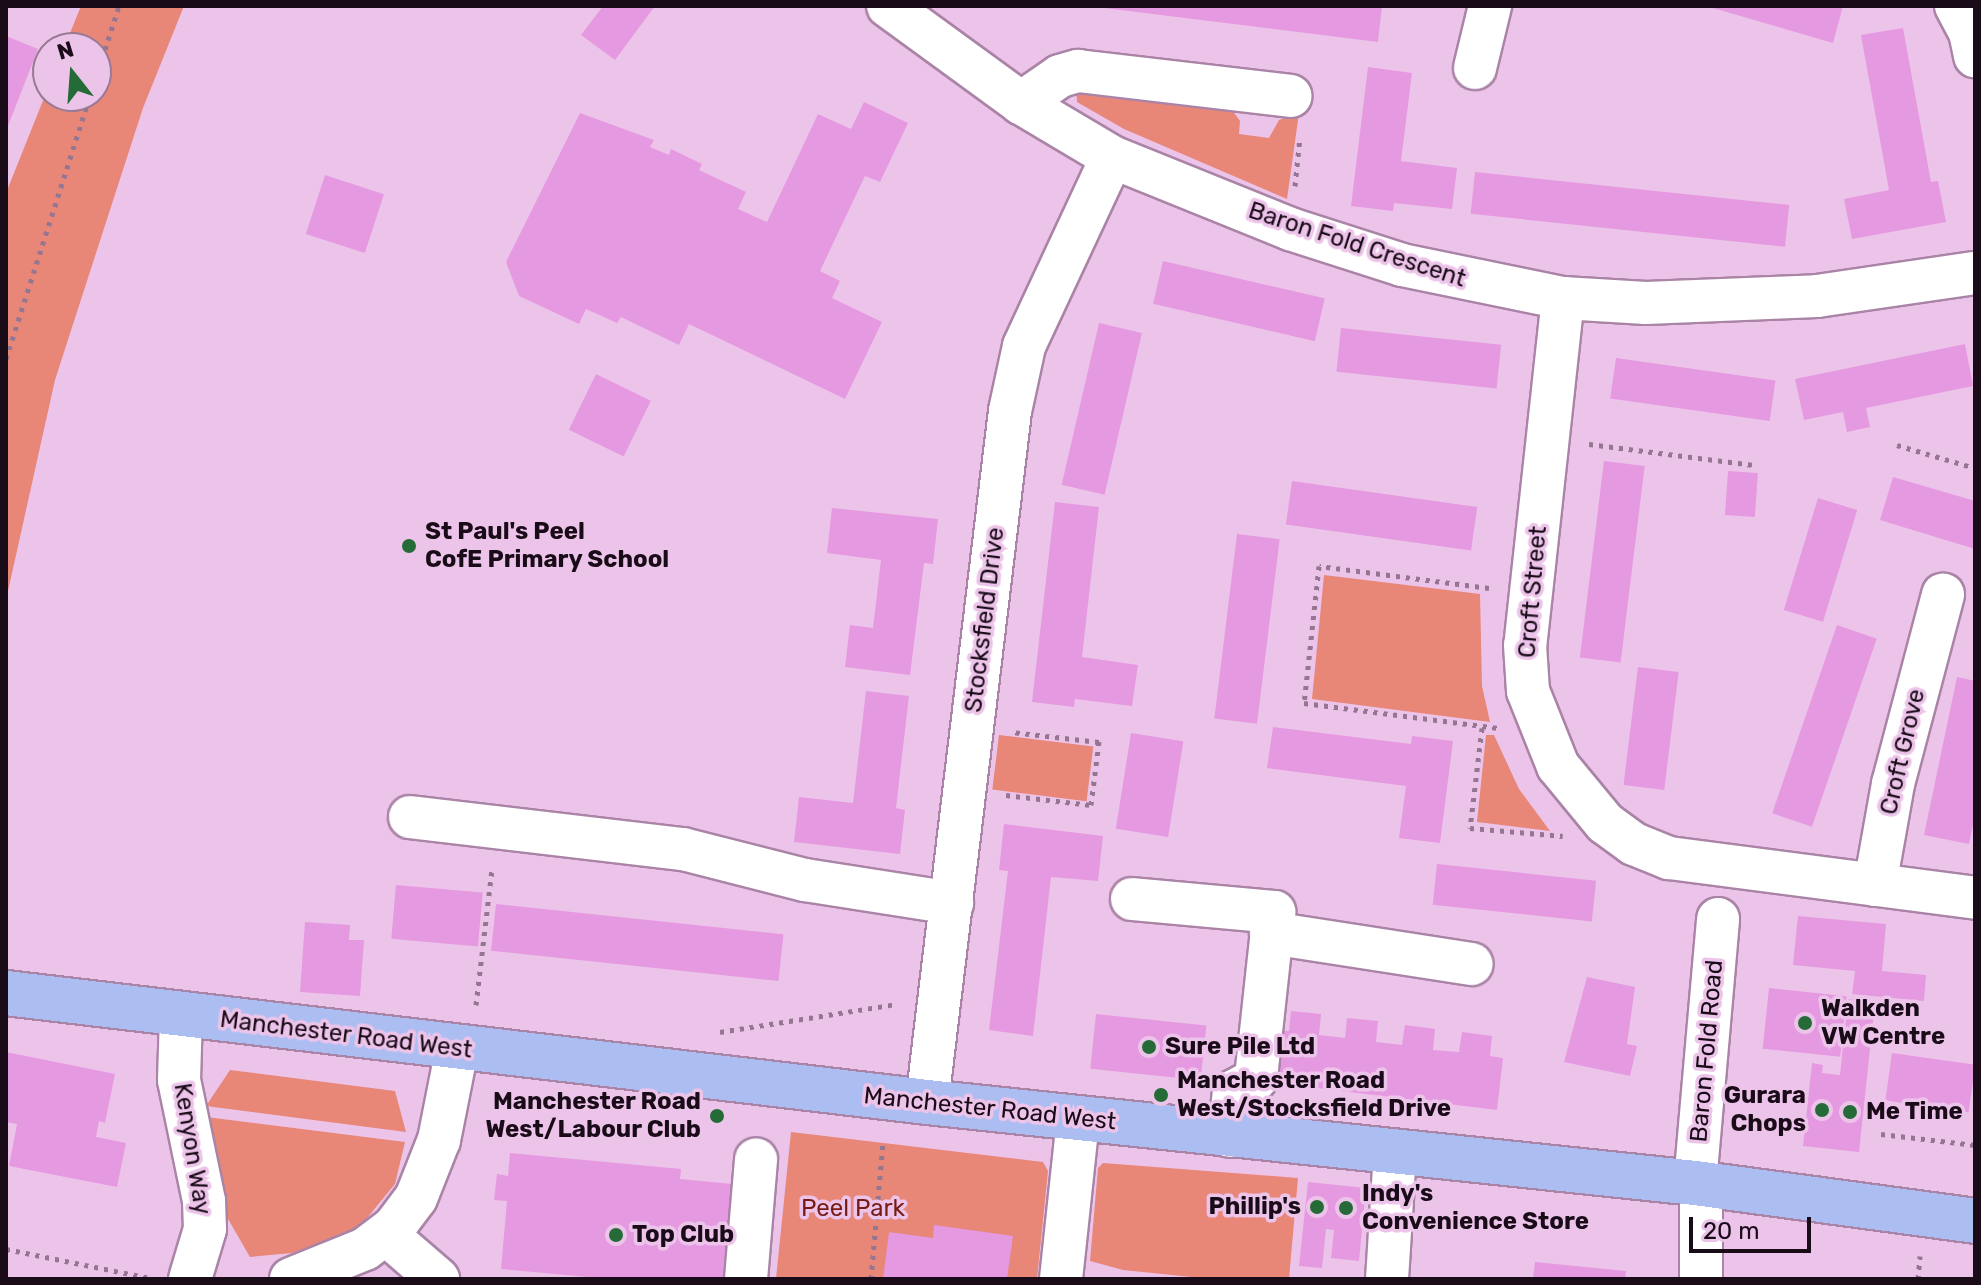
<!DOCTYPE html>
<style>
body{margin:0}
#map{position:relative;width:1981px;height:1285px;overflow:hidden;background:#edc4e9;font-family:Rubik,sans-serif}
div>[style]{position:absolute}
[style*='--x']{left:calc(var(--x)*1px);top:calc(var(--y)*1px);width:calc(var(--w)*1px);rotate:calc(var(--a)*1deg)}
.green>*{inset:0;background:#e88678;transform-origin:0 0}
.building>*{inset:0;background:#e599e0;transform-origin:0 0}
.path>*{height:5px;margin-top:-2.5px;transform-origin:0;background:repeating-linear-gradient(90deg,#947691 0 4px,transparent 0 10px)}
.roads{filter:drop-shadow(2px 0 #aa84a7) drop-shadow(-2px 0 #aa84a7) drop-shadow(0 2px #aa84a7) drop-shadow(0 -2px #aa84a7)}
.minor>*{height:42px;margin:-21px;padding:0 21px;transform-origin:21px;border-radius:21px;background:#fff}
.major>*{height:44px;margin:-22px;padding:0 22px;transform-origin:22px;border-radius:22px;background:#acbdf1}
.dots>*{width:22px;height:22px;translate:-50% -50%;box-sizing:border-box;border:4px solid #edc4e9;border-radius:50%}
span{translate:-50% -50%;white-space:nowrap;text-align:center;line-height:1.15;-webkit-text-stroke:7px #edc4e9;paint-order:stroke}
.street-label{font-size:24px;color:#190b18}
.poi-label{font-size:24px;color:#190b18;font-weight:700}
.left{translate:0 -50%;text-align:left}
.right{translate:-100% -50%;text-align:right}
.park-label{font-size:24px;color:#761b14}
.frame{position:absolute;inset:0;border:8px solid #190b18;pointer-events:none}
.north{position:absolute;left:32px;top:32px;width:80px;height:80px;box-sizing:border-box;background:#edc4e9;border:2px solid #987a95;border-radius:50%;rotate:343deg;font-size:22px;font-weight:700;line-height:32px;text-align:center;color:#190b18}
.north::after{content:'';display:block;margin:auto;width:28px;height:36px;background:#256b37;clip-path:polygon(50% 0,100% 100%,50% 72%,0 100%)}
.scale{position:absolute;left:1689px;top:1217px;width:122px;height:36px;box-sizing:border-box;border:4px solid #190b18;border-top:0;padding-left:10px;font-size:24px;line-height:28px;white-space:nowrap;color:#190b18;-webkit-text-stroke:6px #edc4e9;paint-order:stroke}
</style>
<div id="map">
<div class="green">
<i style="clip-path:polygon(81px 6px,184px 6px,143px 108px,55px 380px,6px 600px,6px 193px,48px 88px,48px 96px,96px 96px,96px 48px,64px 48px)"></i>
<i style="clip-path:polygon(1076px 88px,1229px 106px,1240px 121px,1239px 134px,1269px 138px,1279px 120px,1299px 113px,1287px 199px,1124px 129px,1077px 102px)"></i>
<i style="clip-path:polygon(1324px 575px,1480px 594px,1482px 686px,1490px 722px,1312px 699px)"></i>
<i style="left:999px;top:735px;width:95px;height:55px;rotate:7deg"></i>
<i style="clip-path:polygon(1486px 735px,1494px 735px,1519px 789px,1550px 831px,1477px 822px)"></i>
<i style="clip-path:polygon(230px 1070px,395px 1091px,406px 1132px,206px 1106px)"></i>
<i style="clip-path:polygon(206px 1117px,405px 1142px,395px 1184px,358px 1229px,292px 1253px,250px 1257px,228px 1219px)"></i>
<i style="clip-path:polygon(791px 1132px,1043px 1162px,1048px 1171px,1037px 1279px,776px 1279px)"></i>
<i style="clip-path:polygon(1103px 1163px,1298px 1178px,1289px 1279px,1211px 1279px,1123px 1270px,1090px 1261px,1098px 1168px)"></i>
</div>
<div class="building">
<i style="clip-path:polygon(603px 6px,655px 6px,615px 60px,581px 35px)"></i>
<i style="clip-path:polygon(1088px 6px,1382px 6px,1378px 42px)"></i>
<i style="clip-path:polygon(1706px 6px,1843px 6px,1833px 43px)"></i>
<i style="clip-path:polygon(1903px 28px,1931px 182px,1938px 181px,1946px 222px,1852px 239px,1844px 199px,1889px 190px,1861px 35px)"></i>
<i style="clip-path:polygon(6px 36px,38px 49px,6px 131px)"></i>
<i style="clip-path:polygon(1368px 67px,1412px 73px,1401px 161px,1457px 168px,1452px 209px,1394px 203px,1393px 211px,1351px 206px)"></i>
<i style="clip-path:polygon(864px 102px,908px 123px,880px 182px,865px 176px,820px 271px,840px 281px,832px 298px,882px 322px,845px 399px,689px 324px,679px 345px,621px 317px,617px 323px,586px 309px,579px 324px,519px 296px,506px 262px,580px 113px,654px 140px,650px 147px,669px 155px,671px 149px,702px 164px,699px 170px,746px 192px,738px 209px,767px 222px,818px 114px,851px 129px)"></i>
<i style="left:1475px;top:172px;width:316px;height:42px;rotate:6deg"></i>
<i style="left:325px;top:175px;width:62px;height:62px;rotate:18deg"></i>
<i style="left:1163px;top:261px;width:166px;height:44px;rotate:13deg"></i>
<i style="left:1099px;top:323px;width:44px;height:166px;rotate:13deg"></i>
<i style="left:1341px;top:328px;width:161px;height:44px;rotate:6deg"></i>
<i style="clip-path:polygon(1965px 344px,1973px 386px,1866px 408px,1870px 427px,1847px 432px,1843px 412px,1804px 420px,1795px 379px)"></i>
<i style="left:1616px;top:358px;width:161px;height:41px;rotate:8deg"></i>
<i style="left:596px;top:374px;width:61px;height:62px;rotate:26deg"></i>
<i style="left:1604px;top:461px;width:41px;height:198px;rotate:7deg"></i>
<i style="left:1728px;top:471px;width:30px;height:44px;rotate:4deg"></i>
<i style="clip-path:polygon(1893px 477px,1975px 501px,1975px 549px,1880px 520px)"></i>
<i style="left:1292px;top:481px;width:187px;height:44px;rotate:8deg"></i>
<i style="left:1818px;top:498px;width:41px;height:117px;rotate:17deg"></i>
<i style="clip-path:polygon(1055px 502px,1099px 507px,1082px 657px,1138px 665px,1132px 706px,1075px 699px,1074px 707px,1032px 702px)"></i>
<i style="clip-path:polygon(832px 508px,938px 519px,933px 564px,924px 563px,910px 675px,845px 667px,850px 625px,873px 628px,881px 560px,827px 553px)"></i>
<i style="left:1237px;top:534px;width:43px;height:186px;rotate:7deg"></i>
<i style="left:1837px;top:625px;width:42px;height:199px;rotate:19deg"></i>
<i style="left:1638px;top:667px;width:41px;height:119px;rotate:7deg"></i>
<i style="clip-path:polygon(1957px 677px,1975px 681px,1975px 815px,1969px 844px,1924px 835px)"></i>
<i style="clip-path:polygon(866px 691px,909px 696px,896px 808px,905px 810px,900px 854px,794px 842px,799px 797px,853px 803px)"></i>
<i style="clip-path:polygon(1273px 727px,1411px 744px,1412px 736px,1453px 741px,1440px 843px,1399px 838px,1406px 786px,1267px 768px)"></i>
<i style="left:1131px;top:733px;width:53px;height:97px;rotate:9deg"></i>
<i style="clip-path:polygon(1004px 824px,1103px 836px,1098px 881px,1051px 877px,1033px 1036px,989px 1030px,1008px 871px,999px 870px)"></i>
<i style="left:1437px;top:864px;width:160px;height:41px;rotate:6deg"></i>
<i style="left:396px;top:885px;width:87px;height:54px;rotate:5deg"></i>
<i style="left:496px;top:904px;width:289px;height:47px;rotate:6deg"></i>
<i style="clip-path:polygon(1798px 916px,1886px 924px,1882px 971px,1926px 975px,1924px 1001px,1852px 994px,1855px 971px,1793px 965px)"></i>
<i style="clip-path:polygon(305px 922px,350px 925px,349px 940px,364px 940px,360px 996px,300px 992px)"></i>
<i style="clip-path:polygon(1587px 977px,1635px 987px,1627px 1044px,1637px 1046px,1630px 1076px,1564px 1062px)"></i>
<i style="left:1769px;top:988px;width:78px;height:61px;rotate:6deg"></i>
<i style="clip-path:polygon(1848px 999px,1875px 1002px,1859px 1152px,1803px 1146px,1812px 1063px,1823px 1065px,1822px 1073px,1840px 1075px)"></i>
<i style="clip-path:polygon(1291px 1011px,1321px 1014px,1319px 1035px,1345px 1038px,1347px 1018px,1378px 1021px,1376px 1042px,1402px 1045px,1405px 1025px,1435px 1029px,1433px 1050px,1459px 1052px,1462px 1032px,1492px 1036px,1490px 1056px,1503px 1058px,1497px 1110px,1268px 1082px,1274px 1030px,1289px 1031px)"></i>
<i style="left:1096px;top:1014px;width:111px;height:55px;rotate:6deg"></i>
<i style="clip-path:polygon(6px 1052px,115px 1074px,105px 1123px,99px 1121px,96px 1137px,126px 1143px,117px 1187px,9px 1166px,17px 1124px,6px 1122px)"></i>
<i style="left:1892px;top:1053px;width:84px;height:48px;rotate:8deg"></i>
<i style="clip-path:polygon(510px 1153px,681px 1169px,680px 1179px,732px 1184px,723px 1279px,609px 1279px,501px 1269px,507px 1201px,494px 1200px,497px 1174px,508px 1176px)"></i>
<i style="clip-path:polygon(1308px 1182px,1366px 1188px,1359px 1261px,1331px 1258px,1334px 1230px,1326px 1229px,1322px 1268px,1299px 1266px)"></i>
<i style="clip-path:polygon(934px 1225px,1013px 1236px,1007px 1279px,883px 1279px,889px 1232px,933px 1238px)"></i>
<i style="clip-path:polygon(1535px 1262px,1626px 1271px,1625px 1279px,1533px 1279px)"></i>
</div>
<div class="path">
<i style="--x:96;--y:78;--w:76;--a:-72.3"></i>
<i style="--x:1295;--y:186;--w:49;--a:-84.2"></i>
<i style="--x:6;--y:359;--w:276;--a:-72.3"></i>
<i style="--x:1589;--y:444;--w:166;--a:7.3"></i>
<i style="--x:1897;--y:445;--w:81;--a:16.4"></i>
<i style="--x:1489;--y:588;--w:171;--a:-172.6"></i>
<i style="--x:1319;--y:566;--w:138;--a:96.2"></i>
<i style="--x:1304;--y:703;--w:196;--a:7.3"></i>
<i style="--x:1482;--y:728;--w:101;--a:96.8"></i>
<i style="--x:1470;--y:828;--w:93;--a:4.9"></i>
<i style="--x:1006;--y:795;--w:86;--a:6.7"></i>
<i style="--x:1091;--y:805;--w:64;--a:-82.8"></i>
<i style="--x:1099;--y:742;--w:89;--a:-173.5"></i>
<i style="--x:476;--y:1005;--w:138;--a:-83.3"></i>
<i style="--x:720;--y:1032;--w:178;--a:-9"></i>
<i style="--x:1881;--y:1134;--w:95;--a:6.7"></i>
<i style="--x:6;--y:1249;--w:147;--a:11.4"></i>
<i style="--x:871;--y:1279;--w:139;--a:-85"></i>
<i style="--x:1918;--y:1279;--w:23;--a:-85"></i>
</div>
<div class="roads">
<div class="minor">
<i style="--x:888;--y:6;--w:165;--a:36.1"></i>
<i style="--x:1021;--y:103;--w:106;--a:30.7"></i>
<i style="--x:1112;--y:157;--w:192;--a:22"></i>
<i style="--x:1290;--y:229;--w:118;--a:17.8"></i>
<i style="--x:1402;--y:265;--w:164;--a:11.6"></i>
<i style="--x:1563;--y:298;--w:83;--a:3.4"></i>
<i style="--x:1646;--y:303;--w:171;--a:-2.3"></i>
<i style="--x:1817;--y:296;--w:160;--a:-8.3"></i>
<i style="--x:1956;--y:6;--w:30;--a:62"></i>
<i style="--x:1970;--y:32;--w:25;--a:78"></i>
<i style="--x:1475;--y:68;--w:64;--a:-76.4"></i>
<i style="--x:1021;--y:103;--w:47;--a:-34.7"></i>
<i style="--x:1060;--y:76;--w:19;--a:-16"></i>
<i style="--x:1078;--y:71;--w:214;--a:6.7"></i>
<i style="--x:1563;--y:298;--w:349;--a:96.2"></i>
<i style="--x:1525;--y:645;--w:46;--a:86.3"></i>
<i style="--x:1528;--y:691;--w:81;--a:68.2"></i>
<i style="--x:1558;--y:766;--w:74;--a:50.5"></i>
<i style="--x:1605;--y:823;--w:36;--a:36"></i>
<i style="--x:1634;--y:844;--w:38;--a:22"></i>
<i style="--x:1669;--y:858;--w:309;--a:7.4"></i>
<i style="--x:410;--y:817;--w:275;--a:6.7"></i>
<i style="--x:683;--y:849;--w:126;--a:14.3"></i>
<i style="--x:805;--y:880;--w:149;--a:8.9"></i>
<i style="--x:1875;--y:885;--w:103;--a:-79.9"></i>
<i style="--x:1893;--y:784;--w:196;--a:-75.2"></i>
<i style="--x:1132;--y:899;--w:143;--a:5.2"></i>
<i style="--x:1274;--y:912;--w:168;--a:96.2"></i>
<i style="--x:1256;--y:1079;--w:25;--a:151"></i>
<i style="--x:1234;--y:1091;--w:45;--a:96.3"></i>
<i style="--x:1271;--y:933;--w:203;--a:8.8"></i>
<i style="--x:181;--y:1016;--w:64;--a:91.8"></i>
<i style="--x:179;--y:1080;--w:124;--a:78.3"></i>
<i style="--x:204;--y:1201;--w:28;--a:88"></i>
<i style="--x:205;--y:1229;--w:52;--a:106.7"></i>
<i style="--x:927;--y:1102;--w:696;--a:-83.15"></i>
<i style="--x:1010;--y:411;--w:66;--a:-77.8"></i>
<i style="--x:1024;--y:346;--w:208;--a:-65"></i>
<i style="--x:1695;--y:1183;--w:265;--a:-85"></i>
<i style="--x:386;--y:1234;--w:69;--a:40.9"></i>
<i style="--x:291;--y:1279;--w:80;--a:-22.1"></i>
<i style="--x:365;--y:1249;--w:36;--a:-37"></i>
<i style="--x:394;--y:1227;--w:36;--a:-53"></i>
<i style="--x:416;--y:1198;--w:62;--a:-68.4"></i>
<i style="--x:439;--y:1140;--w:93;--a:-78.8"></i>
<i style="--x:746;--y:1279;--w:120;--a:-85.2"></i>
<i style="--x:1061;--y:1279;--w:161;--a:-83.9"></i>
<i style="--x:1387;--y:1279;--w:126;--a:-86.4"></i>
<i style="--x:1701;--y:1279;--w:95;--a:-90"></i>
</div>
<div class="major">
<i style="--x:6;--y:993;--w:927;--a:6.75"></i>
<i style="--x:927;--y:1102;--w:772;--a:6.02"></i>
<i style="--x:1695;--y:1183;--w:283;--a:7.7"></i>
</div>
</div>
<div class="dots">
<i style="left:409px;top:546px;background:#256b37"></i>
<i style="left:1805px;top:1023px;background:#256b37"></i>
<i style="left:1149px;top:1047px;background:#256b37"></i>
<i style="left:1161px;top:1095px;background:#256b37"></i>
<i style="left:1822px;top:1110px;background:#256b37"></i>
<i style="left:1850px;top:1112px;background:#256b37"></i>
<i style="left:717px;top:1116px;background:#256b37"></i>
<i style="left:1317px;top:1207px;background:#256b37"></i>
<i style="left:1346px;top:1208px;background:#256b37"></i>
<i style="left:616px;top:1235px;background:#256b37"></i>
</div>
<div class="street-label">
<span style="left:1357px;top:245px;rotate:18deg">Baron Fold Crescent</span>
<span style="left:1533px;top:592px;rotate:-85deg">Croft Street</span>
<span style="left:985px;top:620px;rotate:-83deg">Stocksfield Drive</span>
<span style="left:1903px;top:752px;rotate:-77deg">Croft Grove</span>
<span style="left:346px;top:1035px;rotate:7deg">Manchester Road West</span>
<span style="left:1707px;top:1051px;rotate:-85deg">Baron Fold Road</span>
<span style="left:990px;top:1109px;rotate:6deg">Manchester Road West</span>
<span style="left:192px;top:1149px;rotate:81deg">Kenyon Way</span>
</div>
<div class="poi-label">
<span class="left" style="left:425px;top:546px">St Paul's Peel<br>CofE Primary School</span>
<span class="left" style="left:1821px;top:1023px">Walkden<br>VW Centre</span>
<span class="left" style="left:1165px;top:1047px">Sure Pile Ltd</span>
<span class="left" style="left:1177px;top:1095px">Manchester Road<br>West/Stocksfield Drive</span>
<span class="right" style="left:1806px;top:1110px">Gurara<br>Chops</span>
<span class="right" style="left:701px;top:1116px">Manchester Road<br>West/Labour Club</span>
<span class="left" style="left:1866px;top:1112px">Me Time</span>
<span class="left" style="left:1362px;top:1208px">Indy's<br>Convenience Store</span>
<span class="right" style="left:1301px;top:1207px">Phillip's</span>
<span class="left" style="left:632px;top:1235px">Top Club</span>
</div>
<div class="park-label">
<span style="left:853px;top:1209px">Peel Park</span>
</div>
<div class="frame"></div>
<div class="north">N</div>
<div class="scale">20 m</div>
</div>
